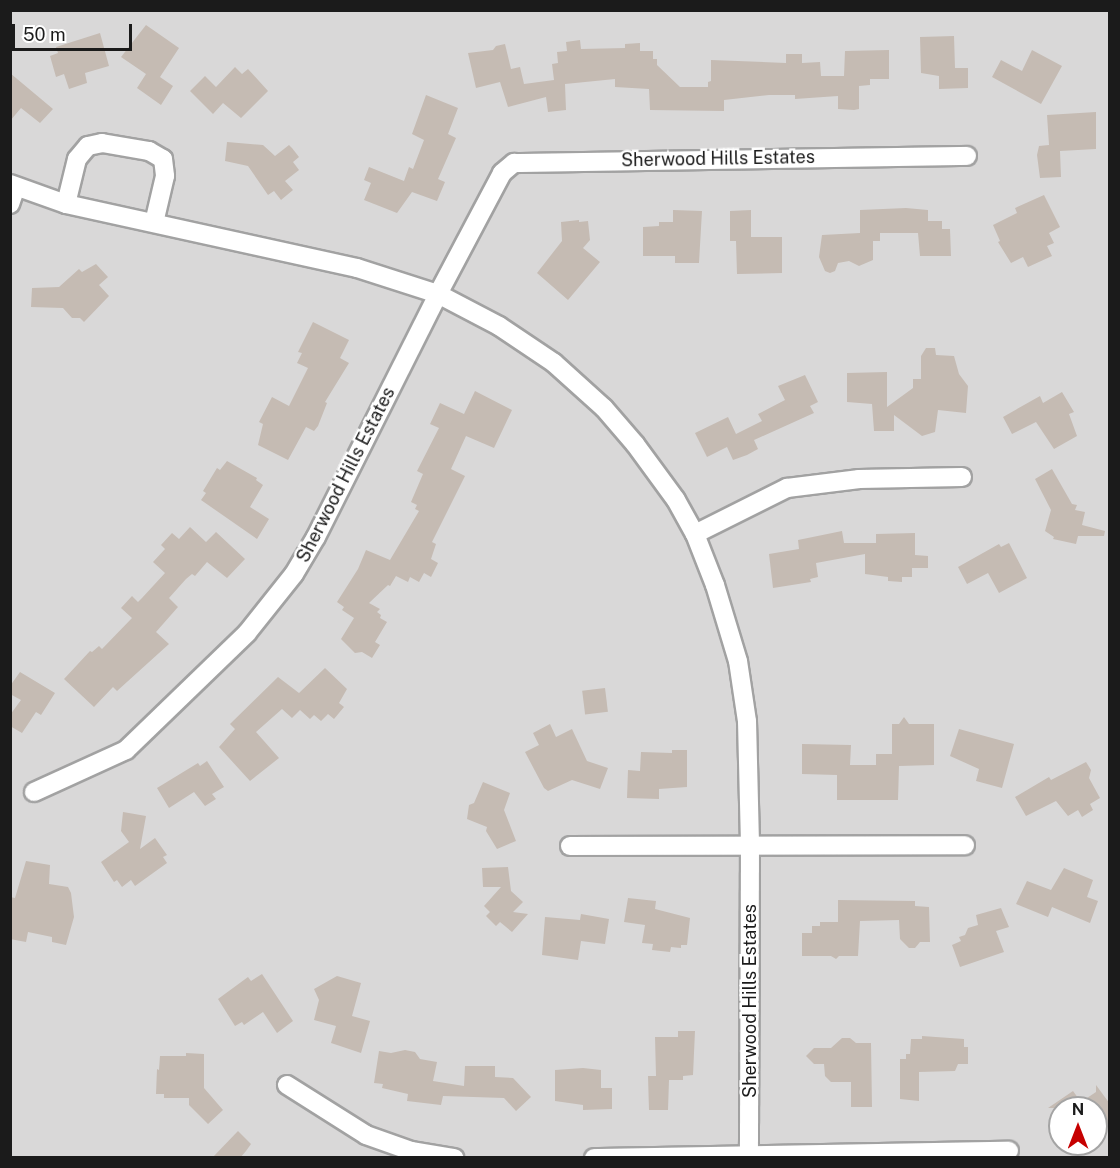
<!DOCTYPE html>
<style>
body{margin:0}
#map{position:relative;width:1120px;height:1168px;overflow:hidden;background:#ede9e0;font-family:"Public Sans",sans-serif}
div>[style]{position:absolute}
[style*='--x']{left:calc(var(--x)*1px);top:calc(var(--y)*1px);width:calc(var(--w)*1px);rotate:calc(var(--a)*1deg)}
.residential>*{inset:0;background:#d9d8d8}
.building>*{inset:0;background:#c5bbb3;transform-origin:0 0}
.roads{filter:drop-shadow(2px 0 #a2a2a2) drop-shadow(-2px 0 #a2a2a2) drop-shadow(0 2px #a2a2a2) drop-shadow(0 -2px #a2a2a2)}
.minor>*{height:18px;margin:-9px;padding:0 9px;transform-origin:9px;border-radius:9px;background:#fff}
span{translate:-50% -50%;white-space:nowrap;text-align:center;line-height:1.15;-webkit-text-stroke:5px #fff;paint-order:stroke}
.street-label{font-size:18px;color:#1b1b1b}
.frame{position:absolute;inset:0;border:12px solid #1b1b1b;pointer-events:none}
.north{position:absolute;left:1048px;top:1096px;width:60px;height:60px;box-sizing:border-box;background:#fff;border:2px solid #a4a4a4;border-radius:50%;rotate:0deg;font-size:16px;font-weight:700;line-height:24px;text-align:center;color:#1b1b1b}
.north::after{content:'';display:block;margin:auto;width:21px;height:27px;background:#c60000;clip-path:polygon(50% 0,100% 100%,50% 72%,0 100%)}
.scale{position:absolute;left:12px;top:24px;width:120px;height:27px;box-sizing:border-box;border:3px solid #1b1b1b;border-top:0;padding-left:8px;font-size:18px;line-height:21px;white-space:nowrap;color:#1b1b1b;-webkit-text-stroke:4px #fff;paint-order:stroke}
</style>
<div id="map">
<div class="residential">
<i style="clip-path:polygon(evenodd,10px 11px,1109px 11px,1109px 1157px,11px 1157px,10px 11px,1060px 1108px,1096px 1108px,1096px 1144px,1060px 1144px,1060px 1108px)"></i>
</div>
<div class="building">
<i style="clip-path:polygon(146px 25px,179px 48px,160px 77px,173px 86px,161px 105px,137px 88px,146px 74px,121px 57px)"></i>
<i style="clip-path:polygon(100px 33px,109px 66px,85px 73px,87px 83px,69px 89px,64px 74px,56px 77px,50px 56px,58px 53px,56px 47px)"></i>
<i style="clip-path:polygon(954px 36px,955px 68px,968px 68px,968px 88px,939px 89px,939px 76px,921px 73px,920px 37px)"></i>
<i style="clip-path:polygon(580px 40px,581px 49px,625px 48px,625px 44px,640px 43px,640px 51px,653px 51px,653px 59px,657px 59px,657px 65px,680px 87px,708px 87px,708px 82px,711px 81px,711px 60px,786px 63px,786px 54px,802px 54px,802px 63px,820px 62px,821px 76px,844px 76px,845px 51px,889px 50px,889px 79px,870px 79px,870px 85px,859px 86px,859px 109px,854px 110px,838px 109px,838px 96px,795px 99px,795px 95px,769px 95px,724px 100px,724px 111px,650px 110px,649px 89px,615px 87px,615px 79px,565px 84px,566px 110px,548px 112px,546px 97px,508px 107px,500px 82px,476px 88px,468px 53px,493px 50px,496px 46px,505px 44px,511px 69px,520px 67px,524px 84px,554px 80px,552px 64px,558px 63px,557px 52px,567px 51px,566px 42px)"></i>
<i style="clip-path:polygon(1032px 50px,1062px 66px,1041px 104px,992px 77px,1001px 60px,1022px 71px)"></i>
<i style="clip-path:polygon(235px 67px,242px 74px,248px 69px,268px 91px,241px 118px,223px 103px,213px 114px,190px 91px,205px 76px,216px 87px)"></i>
<i style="clip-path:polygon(10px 73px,53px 109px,40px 123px,21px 108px,10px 121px)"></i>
<i style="clip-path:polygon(426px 95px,458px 108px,448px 134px,456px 138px,438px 179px,445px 182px,437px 201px,412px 192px,397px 213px,364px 200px,371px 183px,364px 180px,369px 167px,404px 181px,409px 167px,413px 169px,424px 140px,412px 134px)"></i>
<i style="clip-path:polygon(1096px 112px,1096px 149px,1060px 151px,1061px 177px,1040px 178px,1037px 155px,1039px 146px,1049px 145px,1047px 115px)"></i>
<i style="clip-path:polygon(227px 142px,263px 145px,275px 156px,289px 145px,292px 148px,299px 157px,293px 162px,299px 170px,285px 181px,293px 190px,281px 200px,274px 191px,268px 195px,248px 166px,225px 161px)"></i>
<i style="clip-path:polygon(1044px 195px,1060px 227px,1049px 233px,1054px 243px,1047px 246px,1052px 256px,1028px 267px,1023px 257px,1011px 263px,998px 242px,1000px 241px,993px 225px,1017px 213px,1015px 208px)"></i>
<i style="clip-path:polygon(906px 208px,928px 210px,928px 221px,942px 221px,942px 229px,950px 229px,951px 256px,920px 256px,918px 233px,880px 233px,880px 241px,873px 241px,873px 260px,859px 266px,849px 261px,838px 263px,835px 271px,830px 273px,825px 271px,819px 257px,822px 235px,860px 233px,860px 210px)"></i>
<i style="clip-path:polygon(673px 210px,702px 211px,699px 263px,675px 263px,675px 256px,643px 256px,643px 227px,659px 226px,659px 222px,673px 222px)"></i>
<i style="clip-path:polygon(751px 210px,751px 237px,782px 237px,782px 273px,737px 274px,736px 241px,730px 241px,730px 211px)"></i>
<i style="clip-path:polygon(579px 220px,579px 222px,588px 221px,590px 240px,583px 248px,600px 262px,568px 300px,537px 273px,562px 241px,561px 222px)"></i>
<i style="clip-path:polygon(96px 264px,108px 277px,99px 285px,109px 296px,84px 322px,80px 318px,72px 318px,63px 308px,31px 307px,32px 288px,59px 287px,79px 269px,82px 272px)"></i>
<i style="clip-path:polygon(313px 322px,349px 340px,340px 358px,349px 363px,325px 402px,327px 403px,318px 426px,314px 431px,306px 427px,288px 460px,258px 445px,263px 424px,259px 422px,272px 397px,289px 406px,308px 368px,297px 363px,302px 353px,298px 352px)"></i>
<i style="clip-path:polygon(926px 348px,935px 348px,936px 355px,954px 356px,959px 374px,968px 386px,966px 413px,938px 410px,935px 432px,922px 436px,894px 415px,894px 431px,874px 431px,872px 404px,847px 402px,847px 373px,887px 372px,887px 407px,913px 388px,913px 379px,921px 379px,921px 356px)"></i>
<i style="clip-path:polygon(805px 375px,818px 402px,810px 406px,814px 413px,754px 440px,758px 449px,747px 455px,733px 460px,727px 447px,707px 457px,695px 433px,728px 417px,736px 434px,762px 421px,758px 414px,785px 400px,778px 386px)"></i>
<i style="clip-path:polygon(475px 391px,512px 410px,494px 448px,466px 436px,451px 469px,465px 476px,432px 542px,436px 544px,431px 559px,438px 563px,431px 577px,424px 573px,419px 582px,410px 577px,408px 582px,396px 576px,390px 586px,388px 585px,369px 603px,380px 609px,377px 612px,381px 615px,380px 618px,387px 622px,375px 642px,380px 645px,372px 658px,362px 652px,355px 653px,341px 639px,354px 618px,342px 610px,344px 607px,337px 602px,358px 569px,366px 550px,390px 560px,419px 511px,415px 509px,417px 505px,411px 502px,423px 474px,417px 471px,439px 428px,430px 424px,440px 403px,464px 414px)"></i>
<i style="clip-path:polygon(1062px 392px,1074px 412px,1069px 414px,1077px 436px,1054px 449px,1036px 422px,1012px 434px,1003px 417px,1040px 396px,1043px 403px)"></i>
<i style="clip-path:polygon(227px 461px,257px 478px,256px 480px,263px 485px,250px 507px,269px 519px,257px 539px,201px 500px,206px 493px,203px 491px,217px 468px,220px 470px)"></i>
<i style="clip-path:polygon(1052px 469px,1072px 504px,1077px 505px,1075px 510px,1085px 512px,1082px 525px,1105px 531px,1104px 536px,1078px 536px,1076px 544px,1053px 539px,1054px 537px,1045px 531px,1051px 510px,1035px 479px)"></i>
<i style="clip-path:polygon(190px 527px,206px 542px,216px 532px,245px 559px,227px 578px,207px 562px,195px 576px,192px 574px,186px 579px,169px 598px,178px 607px,156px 632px,169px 644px,117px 691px,113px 687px,94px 707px,64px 679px,90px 651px,92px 652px,99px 646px,102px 649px,132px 618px,121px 608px,132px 596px,138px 602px,142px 598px,165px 573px,153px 562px,165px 549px,161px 545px,172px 533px,179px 539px)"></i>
<i style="clip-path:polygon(842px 531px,844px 543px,876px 543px,876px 534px,915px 533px,915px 555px,928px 556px,928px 568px,912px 568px,912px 577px,902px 577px,902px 582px,888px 581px,888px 577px,865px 574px,865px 554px,816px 563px,818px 577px,810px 579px,811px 582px,773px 588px,769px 554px,799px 549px,798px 540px)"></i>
<i style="clip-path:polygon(1009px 543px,1027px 578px,999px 593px,988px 573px,967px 584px,958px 567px,999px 544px,1001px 547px)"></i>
<i style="clip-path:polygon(325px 668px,347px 689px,339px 703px,344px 707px,334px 719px,328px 714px,321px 721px,314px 715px,310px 719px,300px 710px,292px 718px,282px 709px,256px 732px,279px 758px,250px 781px,219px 747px,235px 729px,230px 724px,278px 677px,299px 693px)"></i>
<i style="clip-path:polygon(20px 672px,55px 693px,41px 715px,36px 712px,22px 733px,10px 726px,10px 715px,21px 700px,10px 694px,10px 686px)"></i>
<i style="left:605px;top:688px;width:24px;height:23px;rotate:83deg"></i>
<i style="clip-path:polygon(904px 717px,909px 724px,934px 724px,934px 765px,899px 766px,898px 800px,837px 800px,837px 775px,802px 774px,802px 744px,851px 745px,850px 765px,876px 765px,876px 754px,892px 754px,892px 724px,899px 724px)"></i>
<i style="clip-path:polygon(550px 724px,556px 737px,572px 729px,587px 761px,608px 768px,600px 789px,572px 780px,548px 791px,544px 788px,525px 752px,539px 745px,533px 733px)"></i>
<i style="clip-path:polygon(959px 729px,1014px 744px,1002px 788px,976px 781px,979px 769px,950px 756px)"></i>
<i style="clip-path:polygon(672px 750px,687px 750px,687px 787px,659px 789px,659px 799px,627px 798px,628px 770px,640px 771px,641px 752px,672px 753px)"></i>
<i style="clip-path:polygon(207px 761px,224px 787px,212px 794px,216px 799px,205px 806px,194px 792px,169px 808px,157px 788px,198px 763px,200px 766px)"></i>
<i style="clip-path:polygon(1086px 762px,1091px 770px,1089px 778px,1100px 798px,1090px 804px,1093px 810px,1082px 817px,1078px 810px,1068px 816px,1056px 801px,1026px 816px,1015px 797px,1049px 777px,1051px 780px)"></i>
<i style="clip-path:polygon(483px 782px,510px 793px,504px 810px,516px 841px,497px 849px,486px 831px,487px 827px,467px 819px,469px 805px,474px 803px)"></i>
<i style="clip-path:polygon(123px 812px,146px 816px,140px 849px,155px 838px,167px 855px,163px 857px,167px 863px,135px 886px,131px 880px,122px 887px,117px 880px,114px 882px,101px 862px,129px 842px,121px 831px)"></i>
<i style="clip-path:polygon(26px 861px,50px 865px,49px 884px,68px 887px,71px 893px,74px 917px,66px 945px,52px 942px,52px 937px,28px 932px,26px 942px,10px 939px,10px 897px,15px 898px)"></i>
<i style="clip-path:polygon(508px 867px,511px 891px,523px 902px,513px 912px,528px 914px,512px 932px,500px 922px,496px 926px,486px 916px,490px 912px,484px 906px,501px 887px,483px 887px,482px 868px)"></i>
<i style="clip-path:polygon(1064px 868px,1093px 880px,1087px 897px,1098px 901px,1090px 923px,1052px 907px,1048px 917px,1016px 904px,1027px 881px,1051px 890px)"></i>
<i style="clip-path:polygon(628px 898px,656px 901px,655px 909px,690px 918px,687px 945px,681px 945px,681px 948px,671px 947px,670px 952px,652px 950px,653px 944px,642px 943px,645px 925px,624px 922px)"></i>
<i style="clip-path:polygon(838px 900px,915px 901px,915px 906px,929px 907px,930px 942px,920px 942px,915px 948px,909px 948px,900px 939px,899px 920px,860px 921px,858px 956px,839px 956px,836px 959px,831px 956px,802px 956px,802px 933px,812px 933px,812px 926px,820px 926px,820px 922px,838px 922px)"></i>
<i style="clip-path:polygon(1001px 908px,1009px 927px,996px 931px,1004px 952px,960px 967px,952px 945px,961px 941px,959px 937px,965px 935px,968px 928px,978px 925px,976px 915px)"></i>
<i style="clip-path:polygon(581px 914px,609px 919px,605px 944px,581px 941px,578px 960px,542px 955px,545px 917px,580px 920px)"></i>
<i style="clip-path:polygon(262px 974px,293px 1021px,277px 1033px,263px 1012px,244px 1025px,242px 1022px,235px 1026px,218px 999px,248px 977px,251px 981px)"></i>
<i style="clip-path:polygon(337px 976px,361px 983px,352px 1016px,370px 1021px,361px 1053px,331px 1043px,336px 1026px,314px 1020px,319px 1000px,314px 989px)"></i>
<i style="clip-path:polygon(678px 1031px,695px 1031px,693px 1075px,683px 1076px,683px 1080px,669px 1080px,668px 1110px,649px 1110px,648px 1076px,656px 1076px,655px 1037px,678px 1037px)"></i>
<i style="clip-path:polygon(922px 1036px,964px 1039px,964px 1047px,968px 1047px,968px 1064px,958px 1064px,955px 1071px,919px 1072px,919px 1101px,900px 1099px,900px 1059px,906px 1059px,906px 1054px,910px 1054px,911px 1039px,922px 1039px)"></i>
<i style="clip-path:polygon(842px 1038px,850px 1038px,856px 1043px,871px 1043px,872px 1107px,851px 1107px,851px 1082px,831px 1082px,825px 1076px,824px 1064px,814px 1064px,806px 1056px,814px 1048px,831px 1048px)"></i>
<i style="clip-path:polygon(405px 1050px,415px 1052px,420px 1059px,437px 1062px,433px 1081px,464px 1086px,465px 1066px,495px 1066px,495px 1077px,513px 1078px,531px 1097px,516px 1111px,504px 1098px,443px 1096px,441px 1105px,407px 1101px,408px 1094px,382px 1088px,383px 1084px,374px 1083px,379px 1051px,391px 1053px)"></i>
<i style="clip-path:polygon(186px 1053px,204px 1054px,204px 1088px,223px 1110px,208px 1124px,189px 1105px,189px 1098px,164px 1098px,164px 1094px,156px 1094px,157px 1069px,159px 1070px,160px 1056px,186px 1056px)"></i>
<i style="clip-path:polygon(583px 1068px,601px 1070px,601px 1088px,612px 1088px,612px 1109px,583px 1110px,583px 1105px,555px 1101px,555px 1070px)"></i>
<i style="clip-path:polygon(1096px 1085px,1110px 1104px,1110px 1123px,1096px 1132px,1096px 1108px,1048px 1108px,1073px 1091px,1081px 1102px,1096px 1092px)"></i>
<i style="clip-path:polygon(238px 1131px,251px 1144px,246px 1151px,240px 1158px,212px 1158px)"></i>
</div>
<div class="roads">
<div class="minor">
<i style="--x:10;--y:184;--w:59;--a:19.7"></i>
<i style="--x:66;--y:204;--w:298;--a:12.4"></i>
<i style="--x:357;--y:268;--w:85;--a:17.8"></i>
<i style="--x:438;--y:294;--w:69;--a:27.7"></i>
<i style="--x:499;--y:326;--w:66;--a:33.9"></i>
<i style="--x:554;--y:363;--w:67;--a:42"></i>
<i style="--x:604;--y:408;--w:48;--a:49.3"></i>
<i style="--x:635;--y:444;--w:69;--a:53.8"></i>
<i style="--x:676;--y:500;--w:39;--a:61"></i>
<i style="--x:695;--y:534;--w:55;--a:68.6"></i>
<i style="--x:715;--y:585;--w:79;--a:73.2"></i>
<i style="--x:738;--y:661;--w:61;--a:81.5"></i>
<i style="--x:747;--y:721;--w:125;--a:88.6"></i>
<i style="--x:750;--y:846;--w:312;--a:90.2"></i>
<i style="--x:10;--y:204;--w:18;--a:-71"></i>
<i style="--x:66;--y:204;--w:46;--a:-76.3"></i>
<i style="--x:77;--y:159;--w:17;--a:-50"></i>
<i style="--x:88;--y:146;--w:14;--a:-12"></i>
<i style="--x:102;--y:143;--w:48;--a:9.7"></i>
<i style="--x:149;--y:151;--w:16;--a:30"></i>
<i style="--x:163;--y:159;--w:17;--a:83"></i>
<i style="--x:165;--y:176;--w:48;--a:103.2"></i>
<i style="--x:695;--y:534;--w:103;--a:-26.6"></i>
<i style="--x:787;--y:488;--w:73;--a:-7.1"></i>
<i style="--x:859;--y:479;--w:103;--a:-1.1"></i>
<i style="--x:34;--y:792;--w:101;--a:-24.5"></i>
<i style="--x:126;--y:750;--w:168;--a:-44"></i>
<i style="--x:247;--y:633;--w:75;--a:-51.5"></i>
<i style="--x:294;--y:574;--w:43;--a:-59.3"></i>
<i style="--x:316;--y:537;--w:272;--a:-63.3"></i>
<i style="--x:438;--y:294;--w:137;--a:-62.1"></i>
<i style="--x:502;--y:173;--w:16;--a:-40"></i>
<i style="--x:514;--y:163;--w:453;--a:-0.9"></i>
<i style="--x:570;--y:846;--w:395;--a:-0.1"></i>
<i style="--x:287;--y:1085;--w:93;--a:32.3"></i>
<i style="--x:366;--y:1135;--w:48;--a:19.6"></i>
<i style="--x:411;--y:1151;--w:44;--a:9.2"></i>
<i style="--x:594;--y:1158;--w:415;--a:-1"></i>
</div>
</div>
<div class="street-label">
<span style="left:718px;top:159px;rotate:-1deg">Sherwood Hills Estates</span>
<span style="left:346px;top:475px;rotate:-63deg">Sherwood Hills Estates</span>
<span style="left:750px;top:1001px;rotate:-90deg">Sherwood Hills Estates</span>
</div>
<div class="frame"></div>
<div class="north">N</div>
<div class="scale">50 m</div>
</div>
